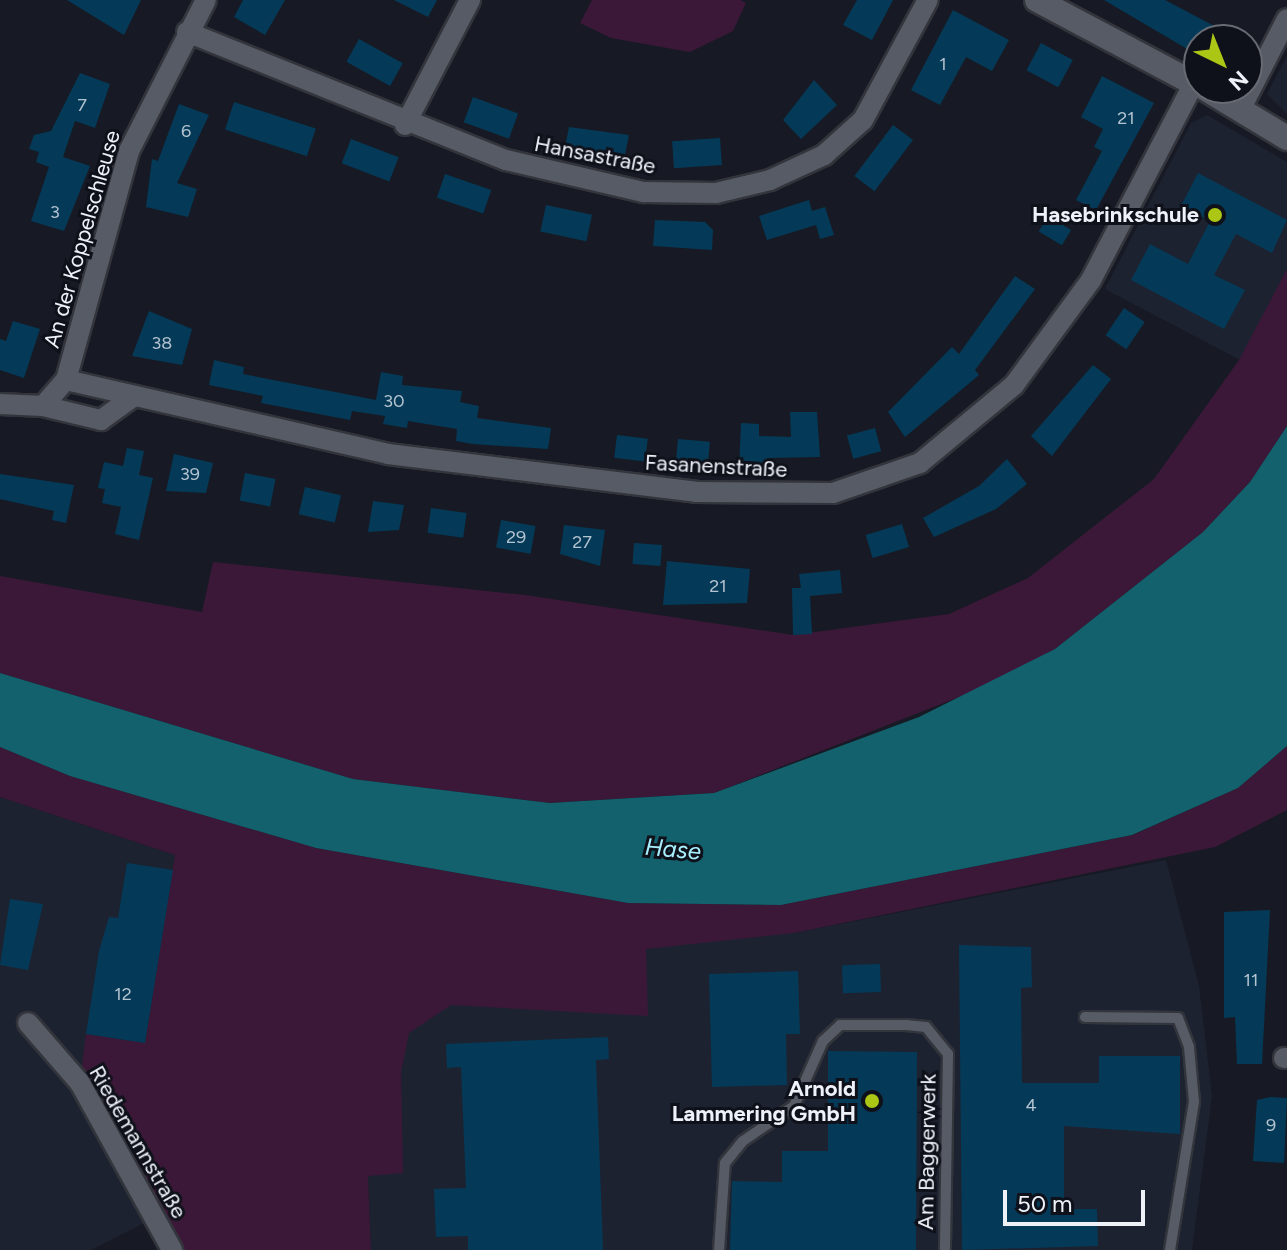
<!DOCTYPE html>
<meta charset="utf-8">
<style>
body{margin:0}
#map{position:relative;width:1287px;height:1250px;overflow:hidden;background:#171a24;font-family:Figtree,sans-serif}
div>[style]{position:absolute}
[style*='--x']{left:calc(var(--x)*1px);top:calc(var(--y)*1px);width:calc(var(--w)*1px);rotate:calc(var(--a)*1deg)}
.built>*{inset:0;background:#1d2231}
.green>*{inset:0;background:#3b1838}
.water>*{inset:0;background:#12616d}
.building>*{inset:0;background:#043a57;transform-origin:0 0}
.roads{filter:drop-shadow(2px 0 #33353c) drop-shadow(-2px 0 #33353c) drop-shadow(0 2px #33353c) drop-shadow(0 -2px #33353c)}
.service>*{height:10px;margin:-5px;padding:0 5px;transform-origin:5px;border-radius:5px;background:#575b66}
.minor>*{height:20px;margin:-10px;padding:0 10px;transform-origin:10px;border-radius:10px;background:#575b66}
.tertiary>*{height:24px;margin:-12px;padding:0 12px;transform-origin:12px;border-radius:12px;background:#575b66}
.dots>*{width:22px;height:22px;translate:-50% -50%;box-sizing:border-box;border:4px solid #0f111a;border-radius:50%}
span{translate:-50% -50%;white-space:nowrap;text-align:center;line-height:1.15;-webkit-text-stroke:6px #0f111a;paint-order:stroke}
.number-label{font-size:18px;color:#b4c3d0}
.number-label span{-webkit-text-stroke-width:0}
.street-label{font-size:22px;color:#eef1f8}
.poi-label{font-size:22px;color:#eef1f8;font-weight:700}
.right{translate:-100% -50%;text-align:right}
.water-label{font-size:24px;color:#a8f0fd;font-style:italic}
.north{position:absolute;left:1183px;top:24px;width:80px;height:80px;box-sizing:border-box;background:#0f111a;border:2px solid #686b73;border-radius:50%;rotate:137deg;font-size:22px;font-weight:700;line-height:32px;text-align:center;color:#eef1f8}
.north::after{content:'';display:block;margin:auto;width:28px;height:36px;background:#abc615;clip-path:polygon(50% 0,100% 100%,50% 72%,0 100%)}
.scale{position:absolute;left:1003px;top:1190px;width:142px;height:36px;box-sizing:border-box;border:4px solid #eef1f8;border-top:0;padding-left:10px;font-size:24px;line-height:28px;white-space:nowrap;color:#eef1f8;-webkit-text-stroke:6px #0f111a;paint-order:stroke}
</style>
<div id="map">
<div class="built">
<i style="clip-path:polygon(1287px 56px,1287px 114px,1267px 94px)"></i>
<i style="clip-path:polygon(1207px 115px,1287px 162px,1287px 269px,1240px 360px,1105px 289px,1191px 123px)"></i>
<i style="clip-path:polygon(0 797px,175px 855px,145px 1043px,154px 1218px,91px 1250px,0 1250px)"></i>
<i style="clip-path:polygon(1166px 860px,1199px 986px,1212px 1096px,1192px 1250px,371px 1250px,357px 910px,794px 933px)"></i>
</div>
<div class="green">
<i style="clip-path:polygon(592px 0,740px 0,746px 3px,733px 31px,690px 52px,611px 38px,580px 23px)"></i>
<i style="clip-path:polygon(1287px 269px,1287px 426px,1250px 482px,1203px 532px,1055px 649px,982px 688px,714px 793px,550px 803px,353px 779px,0 673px,0 576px,202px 612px,213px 562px,525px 595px,793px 635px,949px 614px,1028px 578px,1154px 479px,1239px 360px)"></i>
<i style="clip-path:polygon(1287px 746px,1287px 810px,1215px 847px,794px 933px,646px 949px,648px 1016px,451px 1005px,409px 1033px,401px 1072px,403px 1173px,368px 1176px,371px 1250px,182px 1250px,81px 1074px,86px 1034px,145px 1043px,175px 855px,0 797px,0 747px,70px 776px,316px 848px,628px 903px,781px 905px,1133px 835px,1238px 788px)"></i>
</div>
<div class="water">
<i style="clip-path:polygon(1287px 426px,1287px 746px,1238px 788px,1132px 835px,781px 905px,628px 903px,316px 848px,70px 776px,0 747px,0 673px,353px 779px,550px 803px,714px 793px,919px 717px,1055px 649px,1203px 532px,1250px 482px)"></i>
</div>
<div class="building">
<i style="clip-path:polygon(67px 0,141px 0,124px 35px)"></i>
<i style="clip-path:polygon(243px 0,285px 0,265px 35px,234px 17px)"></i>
<i style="clip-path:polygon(394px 0,437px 0,428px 17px)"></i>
<i style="clip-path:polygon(857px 0,893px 0,872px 40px,843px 25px)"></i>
<i style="clip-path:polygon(1104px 0,1165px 0,1241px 40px,1199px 40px,1199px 56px)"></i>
<i style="clip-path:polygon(953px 10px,1009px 40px,992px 71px,966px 57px,940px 105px,911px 90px)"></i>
<i style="left:359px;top:39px;width:50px;height:26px;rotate:29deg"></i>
<i style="left:1041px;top:43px;width:36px;height:31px;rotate:28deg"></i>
<i style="clip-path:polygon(80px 73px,110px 84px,95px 128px,75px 121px,63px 157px,90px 166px,64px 231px,31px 221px,49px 167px,36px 162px,39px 152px,29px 149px,34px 135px,51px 131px)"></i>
<i style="clip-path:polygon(1102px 76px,1154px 103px,1096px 210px,1076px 200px,1102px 151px,1094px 147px,1103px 129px,1081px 117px)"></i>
<i style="clip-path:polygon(814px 80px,837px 105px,801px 139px,783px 120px)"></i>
<i style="left:473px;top:97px;width:48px;height:27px;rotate:20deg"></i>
<i style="left:234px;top:102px;width:86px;height:29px;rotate:18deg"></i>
<i style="clip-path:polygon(179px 104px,209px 115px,177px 183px,197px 189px,188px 217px,146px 207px,152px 159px,158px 161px)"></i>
<i style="left:893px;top:125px;width:25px;height:64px;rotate:37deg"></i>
<i style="clip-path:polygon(569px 127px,629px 135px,623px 164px,564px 152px)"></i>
<i style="left:720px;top:138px;width:27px;height:48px;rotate:86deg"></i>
<i style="left:351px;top:139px;width:51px;height:26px;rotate:21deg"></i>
<i style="clip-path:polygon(1198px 173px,1287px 220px,1272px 253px,1236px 234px,1214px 275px,1245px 290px,1224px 329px,1131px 280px,1150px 244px,1188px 264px,1210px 221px,1181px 206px)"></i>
<i style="left:445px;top:174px;width:49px;height:25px;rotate:19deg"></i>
<i style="clip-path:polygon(809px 200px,812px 211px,825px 207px,834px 235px,820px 239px,816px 225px,767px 240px,759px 216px)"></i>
<i style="left:546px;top:205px;width:47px;height:27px;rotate:12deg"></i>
<i style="left:1048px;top:216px;width:27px;height:18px;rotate:31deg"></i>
<i style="clip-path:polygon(655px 220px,705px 222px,713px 230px,712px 250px,653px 246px)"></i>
<i style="clip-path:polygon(1015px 276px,1035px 289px,975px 370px,979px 375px,905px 437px,888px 412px,952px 347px,959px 354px)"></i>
<i style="left:1124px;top:308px;width:25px;height:33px;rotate:34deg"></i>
<i style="clip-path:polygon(149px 311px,192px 329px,182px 365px,132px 356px)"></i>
<i style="clip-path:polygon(13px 321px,40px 329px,24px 378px,0 370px,0 339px,6px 341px)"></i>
<i style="clip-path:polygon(214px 360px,244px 367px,243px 374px,376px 400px,381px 372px,403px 376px,402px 385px,462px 391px,460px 402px,479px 406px,477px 418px,551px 428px,548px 449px,473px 444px,456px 441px,457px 429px,408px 421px,407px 428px,383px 424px,385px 416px,352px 411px,350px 420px,261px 403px,263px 396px,209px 385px)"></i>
<i style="clip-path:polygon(1093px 365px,1111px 379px,1052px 456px,1031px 436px)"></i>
<i style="clip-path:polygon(790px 412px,817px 412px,820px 457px,769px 458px,769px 472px,739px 470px,741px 423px,759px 424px,759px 436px,791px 437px)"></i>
<i style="left:875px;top:428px;width:24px;height:29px;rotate:75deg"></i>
<i style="left:617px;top:435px;width:31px;height:23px;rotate:7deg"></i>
<i style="left:678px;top:439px;width:32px;height:26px;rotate:5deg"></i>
<i style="clip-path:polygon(127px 448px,144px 451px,139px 475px,153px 478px,139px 540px,115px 534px,121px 507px,102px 503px,105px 489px,98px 488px,104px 462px,123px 466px)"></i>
<i style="clip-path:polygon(174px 454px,213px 463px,206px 493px,166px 491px)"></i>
<i style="clip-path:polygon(1007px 459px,1027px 484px,996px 509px,934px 537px,923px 518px,979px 486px)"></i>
<i style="left:245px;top:473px;width:31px;height:28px;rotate:11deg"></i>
<i style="clip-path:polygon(0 474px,74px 485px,66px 523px,52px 520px,54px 511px,0 499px)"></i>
<i style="left:305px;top:487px;width:37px;height:28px;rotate:13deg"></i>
<i style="clip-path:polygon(373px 501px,404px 505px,399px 530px,368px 532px)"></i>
<i style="left:431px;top:508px;width:36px;height:25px;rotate:8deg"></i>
<i style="left:501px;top:520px;width:35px;height:28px;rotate:10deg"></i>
<i style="left:902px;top:524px;width:24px;height:38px;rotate:73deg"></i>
<i style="clip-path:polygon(564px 525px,605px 530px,600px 566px,560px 554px)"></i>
<i style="left:634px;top:543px;width:28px;height:21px;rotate:4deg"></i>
<i style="clip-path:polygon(667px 561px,750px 569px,747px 603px,663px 605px)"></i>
<i style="clip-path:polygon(840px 570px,842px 593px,810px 596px,812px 634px,793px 635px,792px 588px,801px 588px,799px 574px)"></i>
<i style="clip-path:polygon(127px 863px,173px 870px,145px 1043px,86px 1034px,99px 951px,109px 917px,118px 918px)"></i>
<i style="clip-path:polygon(10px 899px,43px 904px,28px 970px,0 965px)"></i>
<i style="clip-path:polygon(1270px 910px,1262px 1064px,1237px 1064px,1235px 1017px,1224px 1018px,1224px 912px)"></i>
<i style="clip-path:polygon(959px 945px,1031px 947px,1032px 987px,1021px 988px,1022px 1083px,1099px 1083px,1099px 1056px,1180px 1056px,1180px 1134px,1064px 1126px,1064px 1209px,1097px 1209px,1098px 1246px,962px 1250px)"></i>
<i style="left:880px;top:964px;width:28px;height:38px;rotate:88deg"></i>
<i style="clip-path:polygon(798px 971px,800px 1034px,786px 1034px,787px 1085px,712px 1087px,709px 974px)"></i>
<i style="clip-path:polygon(608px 1037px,609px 1059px,596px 1060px,603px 1250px,468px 1250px,468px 1236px,436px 1237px,434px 1189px,466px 1188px,461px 1067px,447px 1068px,446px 1044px)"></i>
<i style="clip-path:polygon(828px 1051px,917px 1052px,916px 1250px,730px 1250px,732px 1181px,782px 1182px,782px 1151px,828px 1151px)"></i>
<i style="clip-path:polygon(1270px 1097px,1287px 1098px,1284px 1163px,1253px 1161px,1257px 1100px)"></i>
</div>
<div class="roads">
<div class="service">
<i style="--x:1085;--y:1017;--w:93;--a:0.6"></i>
<i style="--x:1178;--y:1018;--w:31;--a:69"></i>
<i style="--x:1189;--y:1047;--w:55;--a:84.8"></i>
<i style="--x:1194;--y:1102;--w:150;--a:99.2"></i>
<i style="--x:719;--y:1250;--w:87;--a:-86.1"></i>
<i style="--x:725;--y:1163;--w:28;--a:-51"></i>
<i style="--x:743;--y:1141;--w:62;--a:-34.5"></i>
<i style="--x:794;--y:1106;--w:71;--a:-66"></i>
<i style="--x:823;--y:1041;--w:23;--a:-43"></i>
<i style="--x:840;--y:1025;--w:66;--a:0"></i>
<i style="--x:906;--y:1025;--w:20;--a:6"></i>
<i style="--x:926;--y:1027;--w:35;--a:51"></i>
<i style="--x:948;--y:1054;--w:196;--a:90.9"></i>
</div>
<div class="minor">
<i style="--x:187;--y:32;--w:344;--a:21.9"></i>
<i style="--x:506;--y:160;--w:142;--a:13.1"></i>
<i style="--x:644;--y:192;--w:72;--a:0.8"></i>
<i style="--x:716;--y:193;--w:56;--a:-13.5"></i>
<i style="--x:770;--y:180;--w:60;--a:-24.8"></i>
<i style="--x:824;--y:155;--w:52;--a:-41.9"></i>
<i style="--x:863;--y:120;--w:136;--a:-61.6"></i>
<i style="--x:1241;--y:108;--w:100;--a:-62.7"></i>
<i style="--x:405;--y:125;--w:141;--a:-62.5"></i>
<i style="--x:66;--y:380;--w:330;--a:12.9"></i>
<i style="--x:388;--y:454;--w:310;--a:7"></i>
<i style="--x:696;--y:492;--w:137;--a:0.4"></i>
<i style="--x:833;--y:493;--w:92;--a:-19"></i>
<i style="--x:920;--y:463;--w:122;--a:-39.7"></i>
<i style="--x:1014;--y:385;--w:130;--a:-53.7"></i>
<i style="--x:1091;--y:280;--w:222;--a:-62.4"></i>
<i style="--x:0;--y:404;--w:43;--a:2.7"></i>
<i style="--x:43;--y:406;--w:35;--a:-49"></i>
<i style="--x:66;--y:380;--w:238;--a:-74.6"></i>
<i style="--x:129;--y:151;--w:169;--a:-63"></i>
<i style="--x:43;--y:406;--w:60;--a:13.6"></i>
<i style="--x:101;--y:420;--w:39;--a:-36"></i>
<i style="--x:28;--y:1023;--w:79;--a:49.1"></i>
<i style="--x:80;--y:1083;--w:191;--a:61.1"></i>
<i style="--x:1284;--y:1058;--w:3;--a:0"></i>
</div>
<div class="tertiary">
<i style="--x:1037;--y:0;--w:183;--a:28"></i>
<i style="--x:1204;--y:88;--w:97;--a:31.1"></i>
</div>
</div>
<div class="dots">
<i style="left:1215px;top:215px;background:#abc615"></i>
<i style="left:872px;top:1101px;background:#abc615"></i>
</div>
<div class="number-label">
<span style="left:943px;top:64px">1</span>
<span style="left:82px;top:105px">7</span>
<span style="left:1126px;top:118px">21</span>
<span style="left:186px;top:131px">6</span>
<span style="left:55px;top:212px">3</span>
<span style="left:162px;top:343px">38</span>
<span style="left:394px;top:401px">30</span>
<span style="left:190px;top:474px">39</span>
<span style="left:516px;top:537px">29</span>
<span style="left:582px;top:542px">27</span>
<span style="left:718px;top:586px">21</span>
<span style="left:1251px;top:980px">11</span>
<span style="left:123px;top:994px">12</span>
<span style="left:1031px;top:1105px">4</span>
<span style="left:1271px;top:1125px">9</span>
</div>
<div class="street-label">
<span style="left:595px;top:155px;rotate:11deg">Hansastraße</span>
<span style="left:82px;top:239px;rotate:-74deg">An der Koppelschleuse</span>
<span style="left:716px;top:466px;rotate:3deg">Fasanenstraße</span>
<span style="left:138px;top:1142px;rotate:60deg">Riedemannstraße</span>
<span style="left:927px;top:1152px;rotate:-89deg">Am Baggerwerk</span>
</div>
<div class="poi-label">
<span class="right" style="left:1199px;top:215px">Hasebrinkschule</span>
<span class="right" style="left:856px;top:1101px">Arnold<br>Lammering GmbH</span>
</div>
<div class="water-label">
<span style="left:673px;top:849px;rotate:5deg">Hase</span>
</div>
<div class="north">N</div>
<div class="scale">50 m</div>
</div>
